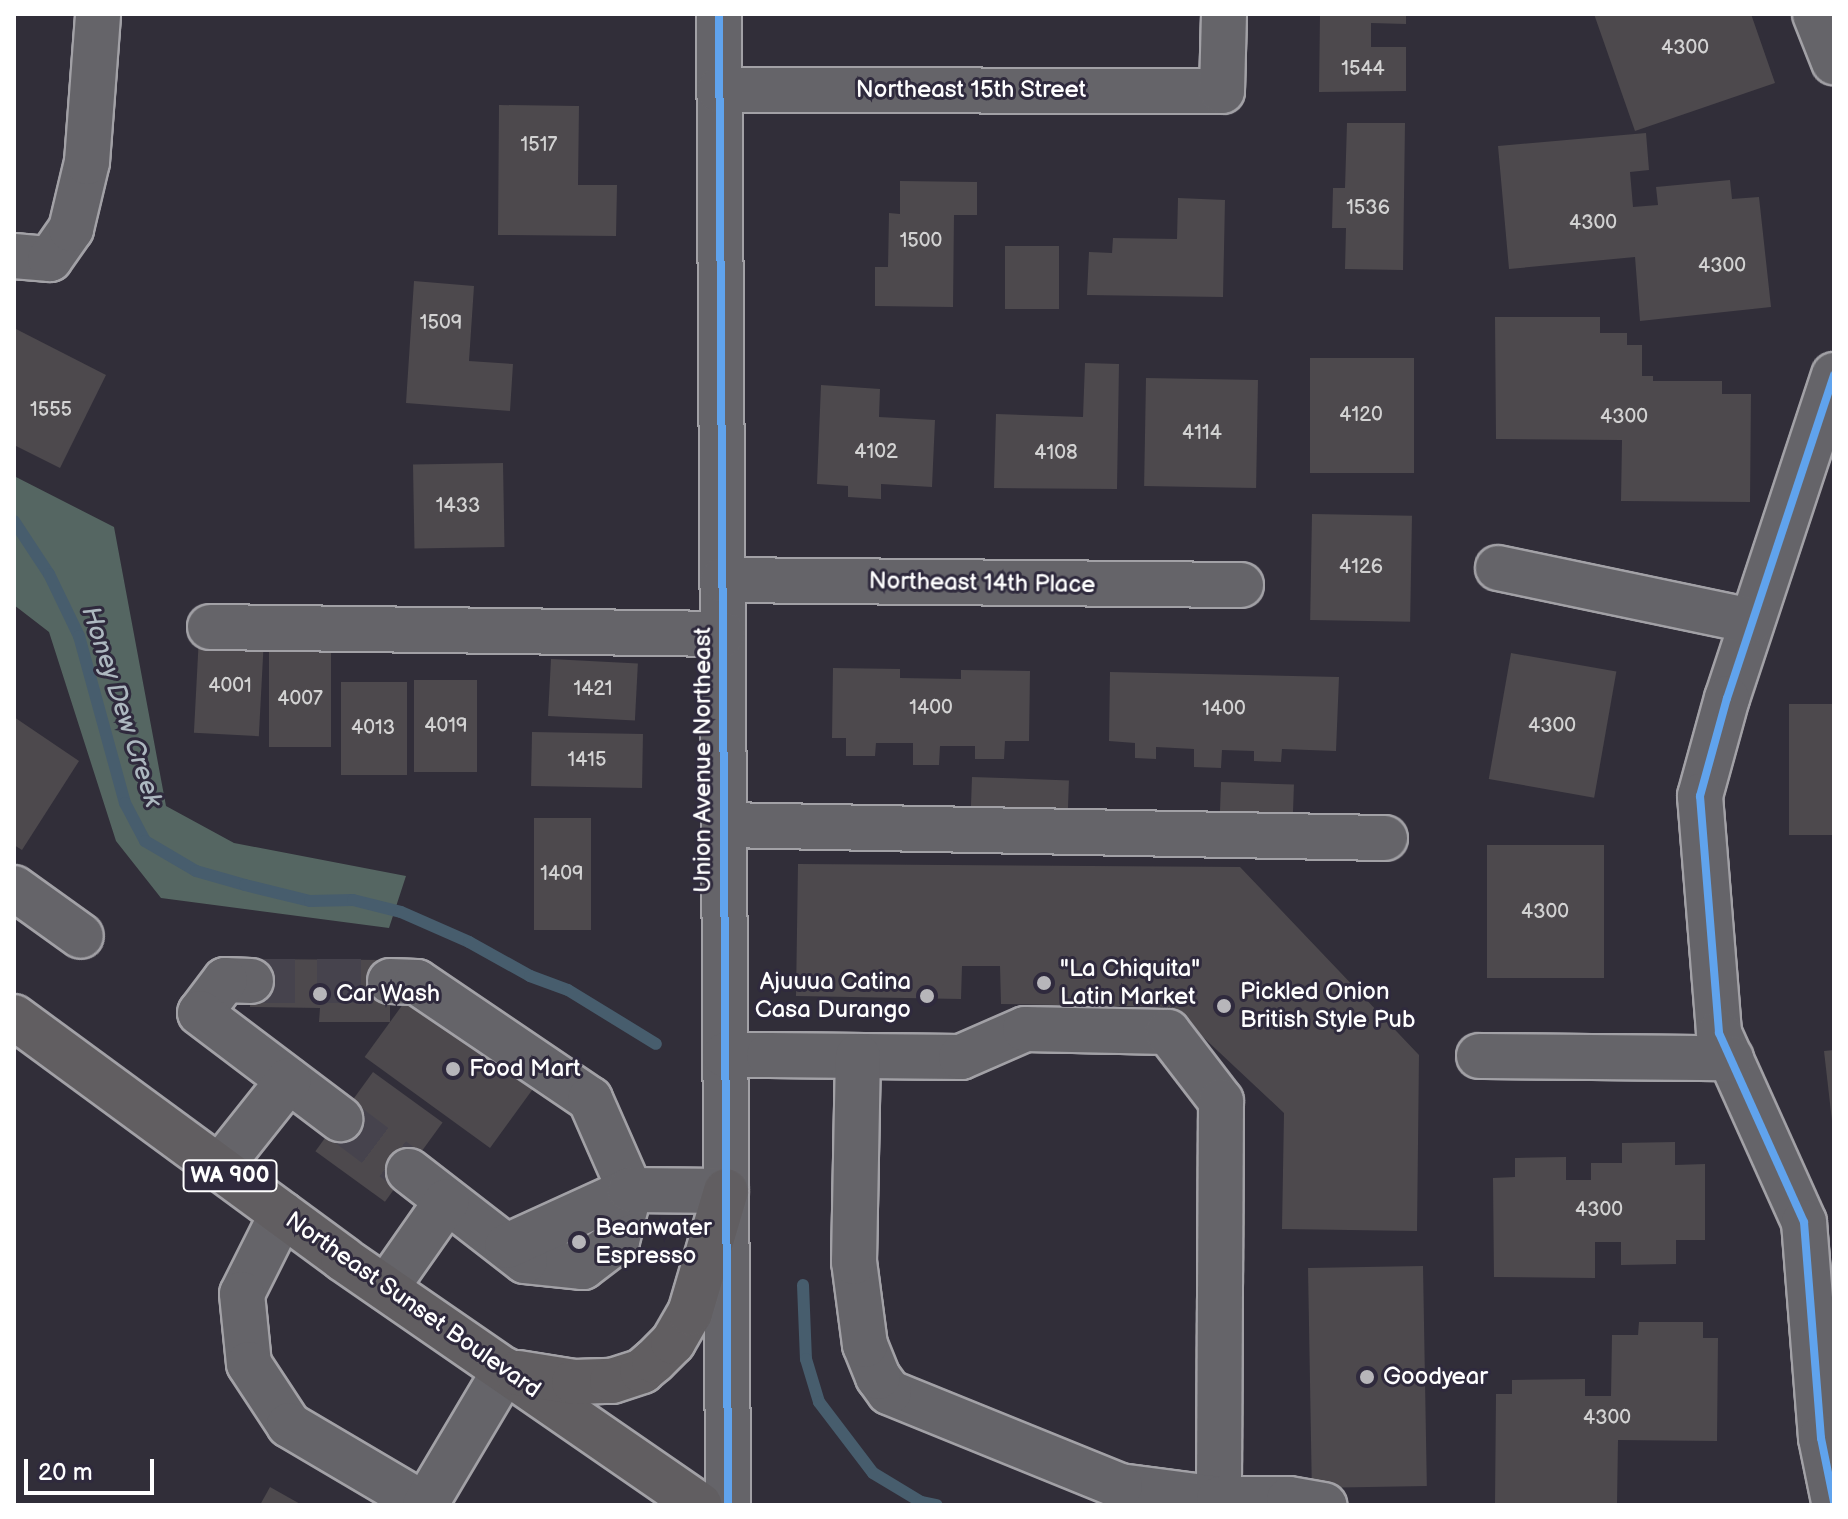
<!DOCTYPE html>
<style>
body{margin:0}
#map{position:relative;width:1848px;height:1519px;overflow:hidden;background:#312e39;font-family:"Balsamiq Sans",sans-serif}
div>[style]{position:absolute}
[style*='--x']{left:calc(var(--x)*1px);top:calc(var(--y)*1px);width:calc(var(--w)*1px);rotate:calc(var(--a)*1deg)}
.green>*{inset:0;background:#556662}
.stream>*{height:12px;margin:-6px;padding:0 6px;transform-origin:6px;border-radius:6px;background:#475d6d}
.building>*{inset:0;background:#4d494d;transform-origin:0 0}
.minor-tunnel>*{height:44px;margin-top:-22px;transform-origin:0;background:repeating-linear-gradient(90deg,#46434d 0 44px,transparent 0 66px)}
.roads{filter:drop-shadow(2px 0 #a2a1a6) drop-shadow(-2px 0 #a2a1a6) drop-shadow(0 2px #a2a1a6) drop-shadow(0 -2px #a2a1a6)}
.minor>*{height:44px;margin:-22px;padding:0 22px;transform-origin:22px;border-radius:22px;background:#656469}
.major>*{height:44px;margin:-22px;padding:0 22px;transform-origin:22px;border-radius:22px;background:#615e61}
.cycleway>*{height:8px;margin:-4px;padding:0 4px;transform-origin:4px;border-radius:4px;background:#60a3ed}
.dots>*{width:22px;height:22px;translate:-50% -50%;box-sizing:border-box;border:4px solid #2f2a3d;border-radius:50%}
span{translate:-50% -50%;white-space:nowrap;text-align:center;line-height:1.15;-webkit-text-stroke:6px #2f2a3d;paint-order:stroke}
.number-label{font-size:20px;color:#d2d2d2}
.number-label span{-webkit-text-stroke-width:0}
.shield-label span{padding:2px 6px;background:#2f2a3d;border:2px solid;border-radius:6px;-webkit-text-stroke-width:0}
.shield-label{font-size:22px;color:#fff;font-weight:700}
.street-label{font-size:24px;color:#fff}
.poi-label{font-size:24px;color:#fff}
.left{translate:0 -50%;text-align:left}
.right{translate:-100% -50%;text-align:right}
.water-label{font-size:26px;color:#adb8c0;font-style:italic}
.frame{position:absolute;inset:0;border:16px solid #fff;pointer-events:none}
.scale{position:absolute;left:24px;top:1459px;width:130px;height:36px;box-sizing:border-box;border:4px solid #fff;border-top:0;padding-left:10px;font-size:24px;line-height:28px;white-space:nowrap;color:#fff;-webkit-text-stroke:6px #2f2a3d;paint-order:stroke}
</style>
<div id="map">
<div class="green">
<i style="clip-path:polygon(14px 476px,114px 527px,166px 806px,234px 843px,406px 876px,389px 928px,161px 898px,116px 841px,49px 632px,14px 605px)"></i>
</div>
<div class="stream">
<i style="--x:14;--y:521;--w:64;--a:56.6"></i>
<i style="--x:49;--y:574;--w:69;--a:64.2"></i>
<i style="--x:79;--y:636;--w:173;--a:74.6"></i>
<i style="--x:125;--y:803;--w:43;--a:62.2"></i>
<i style="--x:145;--y:841;--w:59;--a:30.5"></i>
<i style="--x:196;--y:871;--w:51;--a:15.9"></i>
<i style="--x:245;--y:885;--w:67;--a:13.8"></i>
<i style="--x:310;--y:901;--w:43;--a:-1.3"></i>
<i style="--x:353;--y:900;--w:49;--a:14"></i>
<i style="--x:401;--y:912;--w:74;--a:23.8"></i>
<i style="--x:469;--y:942;--w:70;--a:29.1"></i>
<i style="--x:530;--y:976;--w:40;--a:20.2"></i>
<i style="--x:568;--y:990;--w:103;--a:31.5"></i>
<i style="--x:803;--y:1285;--w:74;--a:87.7"></i>
<i style="--x:806;--y:1359;--w:45;--a:73.2"></i>
<i style="--x:819;--y:1402;--w:89;--a:52.7"></i>
<i style="--x:873;--y:1473;--w:56;--a:31.1"></i>
<i style="--x:921;--y:1502;--w:16;--a:11"></i>
</div>
<div class="building">
<i style="clip-path:polygon(1320px 14px,1406px 14px,1406px 24px,1371px 23px,1371px 47px,1406px 47px,1406px 91px,1319px 92px)"></i>
<i style="clip-path:polygon(1594px 14px,1751px 14px,1775px 83px,1635px 131px)"></i>
<i style="clip-path:polygon(499px 105px,579px 106px,578px 185px,617px 185px,616px 236px,498px 235px)"></i>
<i style="clip-path:polygon(1347px 123px,1405px 123px,1403px 270px,1345px 269px,1346px 228px,1332px 228px,1333px 188px,1345px 188px)"></i>
<i style="clip-path:polygon(1646px 133px,1649px 170px,1630px 172px,1633px 207px,1658px 205px,1656px 187px,1730px 180px,1732px 199px,1759px 197px,1771px 307px,1640px 321px,1635px 257px,1509px 269px,1498px 146px)"></i>
<i style="clip-path:polygon(900px 181px,977px 182px,977px 215px,954px 215px,953px 307px,875px 306px,875px 267px,888px 267px,889px 213px,900px 214px)"></i>
<i style="clip-path:polygon(1178px 198px,1225px 200px,1223px 297px,1087px 295px,1089px 252px,1112px 253px,1113px 238px,1177px 239px)"></i>
<i style="left:1005px;top:246px;width:54px;height:63px"></i>
<i style="clip-path:polygon(414px 281px,474px 286px,469px 361px,513px 364px,510px 411px,406px 403px)"></i>
<i style="clip-path:polygon(1495px 317px,1600px 317px,1600px 333px,1627px 333px,1627px 345px,1642px 345px,1642px 376px,1653px 376px,1653px 381px,1722px 381px,1722px 394px,1751px 394px,1750px 502px,1621px 501px,1622px 440px,1496px 439px)"></i>
<i style="clip-path:polygon(14px 328px,106px 375px,60px 468px,14px 445px)"></i>
<i style="left:1310px;top:358px;width:104px;height:115px"></i>
<i style="clip-path:polygon(1085px 363px,1119px 364px,1117px 489px,994px 488px,996px 414px,1083px 417px)"></i>
<i style="left:1146px;top:378px;width:112px;height:108px;rotate:1deg"></i>
<i style="clip-path:polygon(821px 385px,880px 389px,879px 417px,935px 420px,932px 487px,881px 484px,881px 499px,848px 497px,848px 486px,817px 484px)"></i>
<i style="left:503px;top:463px;width:84px;height:90px;rotate:89deg"></i>
<i style="left:1312px;top:514px;width:100px;height:106px;rotate:1deg"></i>
<i style="left:199px;top:636px;width:65px;height:97px;rotate:3deg"></i>
<i style="left:269px;top:651px;width:62px;height:96px"></i>
<i style="left:1511px;top:653px;width:107px;height:128px;rotate:10deg"></i>
<i style="left:551px;top:659px;width:87px;height:57px;rotate:3deg"></i>
<i style="clip-path:polygon(833px 668px,900px 669px,900px 678px,961px 679px,961px 670px,1030px 671px,1029px 741px,1005px 741px,1004px 759px,975px 759px,975px 746px,940px 746px,939px 765px,913px 765px,913px 743px,876px 743px,875px 756px,846px 756px,846px 738px,832px 738px)"></i>
<i style="clip-path:polygon(1110px 672px,1339px 677px,1336px 751px,1282px 749px,1281px 762px,1254px 761px,1254px 751px,1222px 750px,1221px 768px,1194px 767px,1194px 749px,1156px 747px,1156px 759px,1135px 758px,1135px 743px,1109px 741px)"></i>
<i style="left:414px;top:680px;width:63px;height:92px"></i>
<i style="left:341px;top:682px;width:66px;height:93px"></i>
<i style="left:1834px;top:704px;width:131px;height:45px;rotate:90deg"></i>
<i style="clip-path:polygon(14px 717px,79px 761px,22px 850px,14px 845px)"></i>
<i style="left:532px;top:732px;width:111px;height:54px;rotate:1deg"></i>
<i style="left:972px;top:777px;width:97px;height:39px;rotate:2deg"></i>
<i style="left:1221px;top:782px;width:73px;height:36px;rotate:2deg"></i>
<i style="left:534px;top:818px;width:57px;height:112px"></i>
<i style="left:1604px;top:845px;width:133px;height:117px;rotate:90deg"></i>
<i style="clip-path:polygon(798px 864px,1240px 867px,1419px 1055px,1417px 1231px,1282px 1229px,1284px 1113px,1171px 1007px,1001px 1004px,1000px 966px,962px 966px,961px 999px,796px 996px)"></i>
<i style="clip-path:polygon(251px 959px,390px 960px,390px 1022px,319px 1022px,320px 1008px,250px 1007px)"></i>
<i style="left:414px;top:989px;width:155px;height:84px;rotate:36deg"></i>
<i style="clip-path:polygon(1834px 1050px,1834px 1120px,1832px 1121px,1824px 1051px)"></i>
<i style="left:373px;top:1072px;width:86px;height:98px;rotate:36deg"></i>
<i style="clip-path:polygon(1675px 1142px,1675px 1165px,1705px 1164px,1705px 1240px,1676px 1240px,1676px 1264px,1621px 1265px,1621px 1242px,1595px 1242px,1595px 1278px,1494px 1277px,1493px 1178px,1515px 1177px,1515px 1158px,1566px 1157px,1566px 1180px,1591px 1180px,1591px 1163px,1622px 1163px,1622px 1143px)"></i>
<i style="left:1423px;top:1266px;width:220px;height:115px;rotate:89deg"></i>
<i style="clip-path:polygon(1639px 1322px,1703px 1322px,1703px 1338px,1718px 1338px,1717px 1441px,1618px 1440px,1617px 1505px,1495px 1505px,1496px 1394px,1512px 1394px,1512px 1380px,1585px 1379px,1585px 1396px,1611px 1396px,1612px 1335px,1638px 1335px)"></i>
<i style="clip-path:polygon(270px 1487px,302px 1505px,260px 1505px)"></i>
</div>
<div class="minor-tunnel">
<i style="--x:251;--y:981;--w:139;--a:0"></i>
<i style="--x:340;--y:1119;--w:86;--a:37"></i>
</div>
<div class="roads">
<div class="minor">
<i style="--x:719;--y:14;--w:1491;--a:89.65"></i>
<i style="--x:1815;--y:14;--w:52;--a:68.4"></i>
<i style="--x:719;--y:90;--w:503;--a:0.11"></i>
<i style="--x:1222;--y:91;--w:77;--a:-88.5"></i>
<i style="--x:14;--y:256;--w:36;--a:5"></i>
<i style="--x:50;--y:259;--w:37;--a:-55"></i>
<i style="--x:71;--y:229;--w:69;--a:-76.6"></i>
<i style="--x:87;--y:162;--w:148;--a:-85.7"></i>
<i style="--x:1834;--y:375;--w:340;--a:108.3"></i>
<i style="--x:1727;--y:698;--w:102;--a:105.4"></i>
<i style="--x:1700;--y:796;--w:238;--a:85.4"></i>
<i style="--x:1719;--y:1033;--w:207;--a:65.8"></i>
<i style="--x:1804;--y:1222;--w:217;--a:85.5"></i>
<i style="--x:1821;--y:1438;--w:65;--a:78.5"></i>
<i style="--x:1498;--y:568;--w:259;--a:11.8"></i>
<i style="--x:722;--y:580;--w:519;--a:0.55"></i>
<i style="--x:210;--y:627;--w:513;--a:0.78"></i>
<i style="--x:724;--y:825;--w:661;--a:1.13"></i>
<i style="--x:14;--y:888;--w:82;--a:35.6"></i>
<i style="--x:251;--y:981;--w:26;--a:-178"></i>
<i style="--x:225;--y:980;--w:41;--a:127.1"></i>
<i style="--x:200;--y:1013;--w:176;--a:37.1"></i>
<i style="--x:390;--y:981;--w:27;--a:2"></i>
<i style="--x:417;--y:982;--w:209;--a:34.1"></i>
<i style="--x:590;--y:1099;--w:99;--a:66.3"></i>
<i style="--x:630;--y:1190;--w:53;--a:104.3"></i>
<i style="--x:617;--y:1241;--w:43;--a:142.6"></i>
<i style="--x:583;--y:1267;--w:58;--a:-174.1"></i>
<i style="--x:525;--y:1261;--w:147;--a:-142.2"></i>
<i style="--x:725;--y:1055;--w:44;--a:0"></i>
<i style="--x:769;--y:1055;--w:192;--a:0.6"></i>
<i style="--x:961;--y:1057;--w:70;--a:-23.6"></i>
<i style="--x:1025;--y:1029;--w:143;--a:1.2"></i>
<i style="--x:1168;--y:1032;--w:87;--a:52.5"></i>
<i style="--x:1221;--y:1101;--w:398;--a:90.3"></i>
<i style="--x:1219;--y:1499;--w:100;--a:-172.5"></i>
<i style="--x:1120;--y:1486;--w:249;--a:-157.9"></i>
<i style="--x:889;--y:1392;--w:19;--a:-126"></i>
<i style="--x:878;--y:1377;--w:35;--a:-112"></i>
<i style="--x:865;--y:1345;--w:84;--a:-97.5"></i>
<i style="--x:854;--y:1262;--w:206;--a:-88.9"></i>
<i style="--x:1479;--y:1056;--w:252;--a:0.5"></i>
<i style="--x:219;--y:1168;--w:112;--a:-51.5"></i>
<i style="--x:282;--y:1214;--w:89;--a:116.6"></i>
<i style="--x:242;--y:1294;--w:70;--a:84.3"></i>
<i style="--x:249;--y:1364;--w:73;--a:56.7"></i>
<i style="--x:289;--y:1425;--w:158;--a:30.5"></i>
<i style="--x:507;--y:1246;--w:135;--a:-24.5"></i>
<i style="--x:630;--y:1190;--w:96;--a:0.6"></i>
<i style="--x:386;--y:1288;--w:106;--a:-55"></i>
<i style="--x:1219;--y:1499;--w:70;--a:0"></i>
<i style="--x:1289;--y:1499;--w:36;--a:10"></i>
<i style="--x:425;--y:1505;--w:157;--a:-59.3"></i>
</div>
<div class="major">
<i style="--x:14;--y:1017;--w:408;--a:36.3"></i>
<i style="--x:343;--y:1259;--w:433;--a:34.6"></i>
<i style="--x:518;--y:1373;--w:57;--a:9.1"></i>
<i style="--x:574;--y:1382;--w:38;--a:-2"></i>
<i style="--x:612;--y:1381;--w:32;--a:-18"></i>
<i style="--x:642;--y:1371;--w:16;--a:-40"></i>
<i style="--x:654;--y:1361;--w:27;--a:-45"></i>
<i style="--x:673;--y:1342;--w:34;--a:-60"></i>
<i style="--x:690;--y:1313;--w:127;--a:-73.6"></i>
</div>
</div>
<div class="cycleway">
<i style="--x:719;--y:14;--w:1491;--a:89.65"></i>
<i style="--x:1834;--y:375;--w:340;--a:108.3"></i>
<i style="--x:1727;--y:698;--w:102;--a:105.4"></i>
<i style="--x:1700;--y:796;--w:238;--a:85.4"></i>
<i style="--x:1719;--y:1033;--w:207;--a:65.8"></i>
<i style="--x:1804;--y:1222;--w:217;--a:85.5"></i>
<i style="--x:1821;--y:1438;--w:65;--a:78.5"></i>
</div>
<div class="dots">
<i style="left:1044px;top:983px;background:#b7b6ba"></i>
<i style="left:320px;top:994px;background:#b7b6ba"></i>
<i style="left:927px;top:996px;background:#b7b6ba"></i>
<i style="left:1224px;top:1006px;background:#b7b6ba"></i>
<i style="left:453px;top:1069px;background:#b7b6ba"></i>
<i style="left:579px;top:1242px;background:#b7b6ba"></i>
<i style="left:1367px;top:1377px;background:#b7b6ba"></i>
</div>
<div class="number-label">
<span style="left:1685px;top:48px">4300</span>
<span style="left:1363px;top:69px">1544</span>
<span style="left:539px;top:145px">1517</span>
<span style="left:1368px;top:208px">1536</span>
<span style="left:1593px;top:223px">4300</span>
<span style="left:921px;top:241px">1500</span>
<span style="left:1722px;top:266px">4300</span>
<span style="left:441px;top:323px">1509</span>
<span style="left:51px;top:410px">1555</span>
<span style="left:1361px;top:415px">4120</span>
<span style="left:1624px;top:417px">4300</span>
<span style="left:1202px;top:433px">4114</span>
<span style="left:876px;top:452px">4102</span>
<span style="left:1056px;top:453px">4108</span>
<span style="left:458px;top:506px">1433</span>
<span style="left:1361px;top:567px">4126</span>
<span style="left:230px;top:686px">4001</span>
<span style="left:593px;top:689px">1421</span>
<span style="left:300px;top:699px">4007</span>
<span style="left:931px;top:708px">1400</span>
<span style="left:1224px;top:709px">1400</span>
<span style="left:446px;top:726px">4019</span>
<span style="left:1552px;top:726px">4300</span>
<span style="left:373px;top:728px">4013</span>
<span style="left:587px;top:760px">1415</span>
<span style="left:562px;top:874px">1409</span>
<span style="left:1545px;top:912px">4300</span>
<span style="left:1599px;top:1210px">4300</span>
<span style="left:1607px;top:1418px">4300</span>
</div>
<div class="shield-label">
<span style="left:230px;top:1176px">WA 900</span>
</div>
<div class="street-label">
<span style="left:971px;top:90px">Northeast 15th Street</span>
<span style="left:982px;top:583px;rotate:1deg">Northeast 14th Place</span>
<span style="left:703px;top:760px;rotate:-90deg">Union Avenue Northeast</span>
<span style="left:413px;top:1305px;rotate:35deg">Northeast Sunset Boulevard</span>
</div>
<div class="poi-label">
<span class="left" style="left:1060px;top:983px">"La Chiquita"<br>Latin Market</span>
<span class="right" style="left:911px;top:996px">Ajuuua Catina<br>Casa Durango</span>
<span class="left" style="left:1240px;top:1006px">Pickled Onion<br>British Style Pub</span>
<span class="left" style="left:336px;top:994px">Car Wash</span>
<span class="left" style="left:469px;top:1069px">Food Mart</span>
<span class="left" style="left:595px;top:1242px">Beanwater<br>Espresso</span>
<span class="left" style="left:1383px;top:1377px">Goodyear</span>
</div>
<div class="water-label">
<span style="left:121px;top:707px;rotate:72deg">Honey Dew Creek</span>
</div>
<div class="frame"></div>
<div class="scale">20 m</div>
</div>
